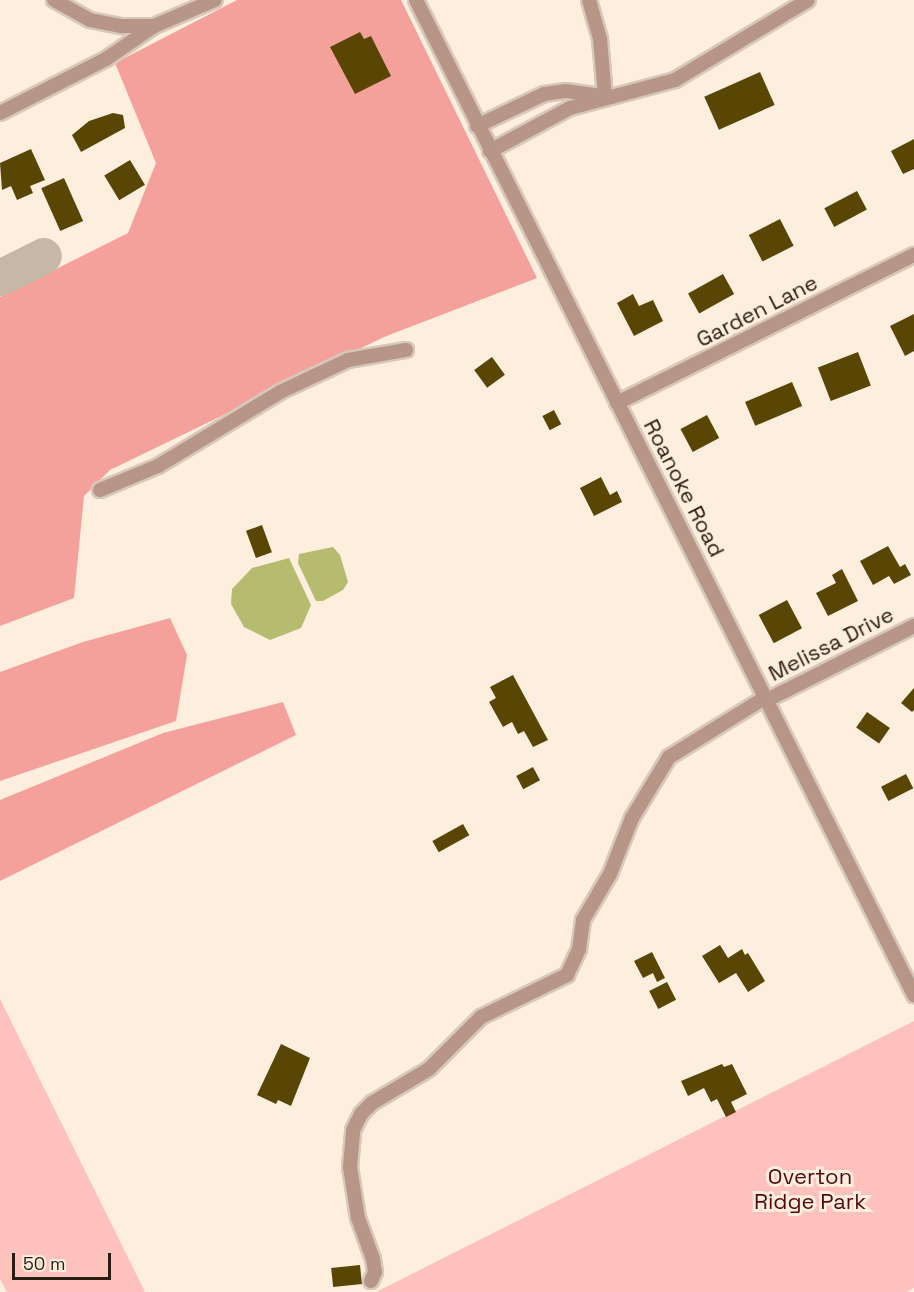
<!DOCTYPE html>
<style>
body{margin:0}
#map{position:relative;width:914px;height:1292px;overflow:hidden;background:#feeede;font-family:"Space Grotesk",sans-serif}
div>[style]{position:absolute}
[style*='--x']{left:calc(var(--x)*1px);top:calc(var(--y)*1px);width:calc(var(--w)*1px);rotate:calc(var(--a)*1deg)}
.green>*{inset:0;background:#fec1bc}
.forest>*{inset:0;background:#f4a19c}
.water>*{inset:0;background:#b5bc70}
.taxiway>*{height:36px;margin:-18px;padding:0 18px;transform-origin:18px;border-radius:18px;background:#c6b8a9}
.building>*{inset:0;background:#594604;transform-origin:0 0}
.roads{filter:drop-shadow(2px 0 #d7c8b9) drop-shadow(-2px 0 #d7c8b9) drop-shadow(0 2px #d7c8b9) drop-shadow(0 -2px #d7c8b9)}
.minor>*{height:14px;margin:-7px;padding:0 7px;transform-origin:7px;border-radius:7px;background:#b79687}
span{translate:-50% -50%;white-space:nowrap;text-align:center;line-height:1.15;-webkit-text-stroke:6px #feeede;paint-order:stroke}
.street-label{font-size:22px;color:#271d13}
.park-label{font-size:22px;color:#52080e}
.scale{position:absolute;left:12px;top:1253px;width:99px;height:27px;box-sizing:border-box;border:3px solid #271d13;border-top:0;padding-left:8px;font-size:18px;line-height:21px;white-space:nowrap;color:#271d13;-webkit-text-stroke:4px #feeede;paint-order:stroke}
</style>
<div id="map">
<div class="green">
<i style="clip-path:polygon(0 999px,145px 1292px,7px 1292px,0 1279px)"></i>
<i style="clip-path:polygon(914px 1021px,914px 1288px,906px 1292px,376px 1292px)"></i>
</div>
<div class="forest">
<i style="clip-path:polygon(237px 0,401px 0,537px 278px,384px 337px,110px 470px,84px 496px,74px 598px,0 626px,0 297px,128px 233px,156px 163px,115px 63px)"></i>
<i style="clip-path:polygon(170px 618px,187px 655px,176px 721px,0 781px,0 672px,83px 642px)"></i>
<i style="clip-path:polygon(283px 702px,296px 735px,0 881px,0 800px,163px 733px)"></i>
</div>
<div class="water">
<i style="clip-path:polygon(333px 547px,340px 555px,348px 582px,343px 590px,323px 601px,316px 601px,298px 563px,299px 554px)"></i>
<i style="clip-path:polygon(289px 558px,311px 605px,301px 628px,270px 640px,244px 627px,231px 604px,232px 589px,252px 568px)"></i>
</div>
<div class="taxiway">
<i style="--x:0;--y:278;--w:49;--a:-26.6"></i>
</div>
<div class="building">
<i style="clip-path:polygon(360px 32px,364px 39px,371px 36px,391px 76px,355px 94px,330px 47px)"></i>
<i style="left:760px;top:72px;width:36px;height:61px;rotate:66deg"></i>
<i style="clip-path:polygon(113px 113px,123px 115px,125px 128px,81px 152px,72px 135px,89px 121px)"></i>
<i style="clip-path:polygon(914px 139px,914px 169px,903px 174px,891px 151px)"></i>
<i style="clip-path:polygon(31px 149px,45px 180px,30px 186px,33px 193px,17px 200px,11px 186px,2px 190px,0 163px)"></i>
<i style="left:130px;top:160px;width:29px;height:30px;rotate:59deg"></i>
<i style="left:64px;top:178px;width:47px;height:25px;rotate:66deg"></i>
<i style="left:857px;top:191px;width:21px;height:37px;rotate:62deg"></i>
<i style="left:780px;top:219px;width:30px;height:35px;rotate:63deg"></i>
<i style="left:723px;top:274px;width:23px;height:40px;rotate:61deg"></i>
<i style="clip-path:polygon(633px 294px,639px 306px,653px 300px,663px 321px,634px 336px,617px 303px)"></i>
<i style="clip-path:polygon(914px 314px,914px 351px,905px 356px,890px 326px)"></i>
<i style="left:858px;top:352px;width:36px;height:43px;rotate:69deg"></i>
<i style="left:492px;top:357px;width:22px;height:22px;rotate:54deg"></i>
<i style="left:792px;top:382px;width:26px;height:51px;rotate:67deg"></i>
<i style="left:554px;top:410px;width:16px;height:13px;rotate:63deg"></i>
<i style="left:707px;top:415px;width:26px;height:30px;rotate:62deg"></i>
<i style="clip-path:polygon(601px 477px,610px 495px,617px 491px,622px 502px,594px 516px,580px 488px)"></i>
<i style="left:262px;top:525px;width:29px;height:17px;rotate:70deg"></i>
<i style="clip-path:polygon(888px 546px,900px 567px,905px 564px,911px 575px,894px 584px,889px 576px,873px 585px,860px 561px)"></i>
<i style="clip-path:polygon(842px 569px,858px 601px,828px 616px,816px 593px,836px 583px,832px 575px)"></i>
<i style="left:787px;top:600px;width:32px;height:32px;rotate:62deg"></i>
<i style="clip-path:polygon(513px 675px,548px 740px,533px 747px,524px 731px,518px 734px,512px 722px,503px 727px,489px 702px,496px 698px,490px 687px)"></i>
<i style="clip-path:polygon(914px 688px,914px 710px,912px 712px,901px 703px)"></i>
<i style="left:867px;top:712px;width:28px;height:19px;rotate:35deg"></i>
<i style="left:533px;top:767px;width:15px;height:19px;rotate:62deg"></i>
<i style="left:906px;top:774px;width:16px;height:28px;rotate:63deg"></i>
<i style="left:463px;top:824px;width:13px;height:35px;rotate:61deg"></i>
<i style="clip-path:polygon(720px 945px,728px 958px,742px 949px,745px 955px,748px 953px,765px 981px,748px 992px,736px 973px,719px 983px,702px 956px)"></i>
<i style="clip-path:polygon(652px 952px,665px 978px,657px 982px,653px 973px,643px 978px,634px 961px)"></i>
<i style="left:667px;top:982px;width:20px;height:20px;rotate:63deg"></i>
<i style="clip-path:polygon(281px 1044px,310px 1058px,291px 1106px,278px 1100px,276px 1104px,257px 1095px)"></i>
<i style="clip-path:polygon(722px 1064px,724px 1067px,732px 1064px,747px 1094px,731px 1102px,736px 1112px,726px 1117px,717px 1099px,711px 1102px,704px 1088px,688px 1096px,681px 1081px)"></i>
<i style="left:360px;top:1265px;width:19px;height:29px;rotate:84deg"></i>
</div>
<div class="roads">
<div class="minor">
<i style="--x:54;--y:0;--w:41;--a:29.1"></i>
<i style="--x:90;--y:20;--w:33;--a:11"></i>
<i style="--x:122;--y:26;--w:32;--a:0"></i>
<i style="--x:154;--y:26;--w:66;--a:-23.1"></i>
<i style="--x:416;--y:0;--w:1113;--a:63.41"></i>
<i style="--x:589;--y:0;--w:41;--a:74.2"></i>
<i style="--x:600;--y:39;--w:57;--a:85"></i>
<i style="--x:0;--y:113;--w:119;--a:-27"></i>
<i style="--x:106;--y:59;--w:58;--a:-34.5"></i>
<i style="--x:477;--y:126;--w:74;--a:-25.5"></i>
<i style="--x:544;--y:94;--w:22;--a:-8"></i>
<i style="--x:566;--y:91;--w:37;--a:8"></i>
<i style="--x:490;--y:151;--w:91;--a:-28.3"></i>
<i style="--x:570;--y:108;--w:109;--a:-14.9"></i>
<i style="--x:675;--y:80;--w:155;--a:-31"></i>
<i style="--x:617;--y:403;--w:332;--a:-26.5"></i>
<i style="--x:100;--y:490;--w:63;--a:-22.5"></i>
<i style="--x:158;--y:466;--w:143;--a:-31.2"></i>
<i style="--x:280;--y:392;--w:75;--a:-25.2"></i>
<i style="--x:348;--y:360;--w:59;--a:-9.8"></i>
<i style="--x:767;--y:700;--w:165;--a:-26.7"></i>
<i style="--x:371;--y:1281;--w:10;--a:-66"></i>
<i style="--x:375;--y:1272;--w:13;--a:-99"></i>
<i style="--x:373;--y:1259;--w:44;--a:-110.1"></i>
<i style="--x:358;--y:1218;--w:52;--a:-98.9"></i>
<i style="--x:350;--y:1167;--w:37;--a:-85"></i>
<i style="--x:353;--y:1130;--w:18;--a:-63"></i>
<i style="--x:361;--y:1114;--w:16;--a:-45"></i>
<i style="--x:372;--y:1103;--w:66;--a:-30.8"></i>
<i style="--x:429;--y:1069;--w:74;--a:-45"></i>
<i style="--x:481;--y:1017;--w:96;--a:-26"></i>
<i style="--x:567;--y:975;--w:29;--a:-65"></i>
<i style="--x:579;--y:949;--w:29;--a:-82"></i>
<i style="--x:583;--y:920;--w:53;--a:-59.6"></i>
<i style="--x:610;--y:874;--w:60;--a:-68.6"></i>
<i style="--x:632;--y:818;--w:71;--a:-58.8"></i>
<i style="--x:669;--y:757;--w:114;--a:-31.7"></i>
</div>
</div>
<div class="street-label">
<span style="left:757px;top:311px;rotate:-27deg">Garden Lane</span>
<span style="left:684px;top:488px;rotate:63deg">Roanoke Road</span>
<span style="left:831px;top:644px;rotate:-27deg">Melissa Drive</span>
</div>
<div class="park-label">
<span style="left:810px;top:1189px">Overton<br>Ridge Park</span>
</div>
<div class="scale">50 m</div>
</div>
